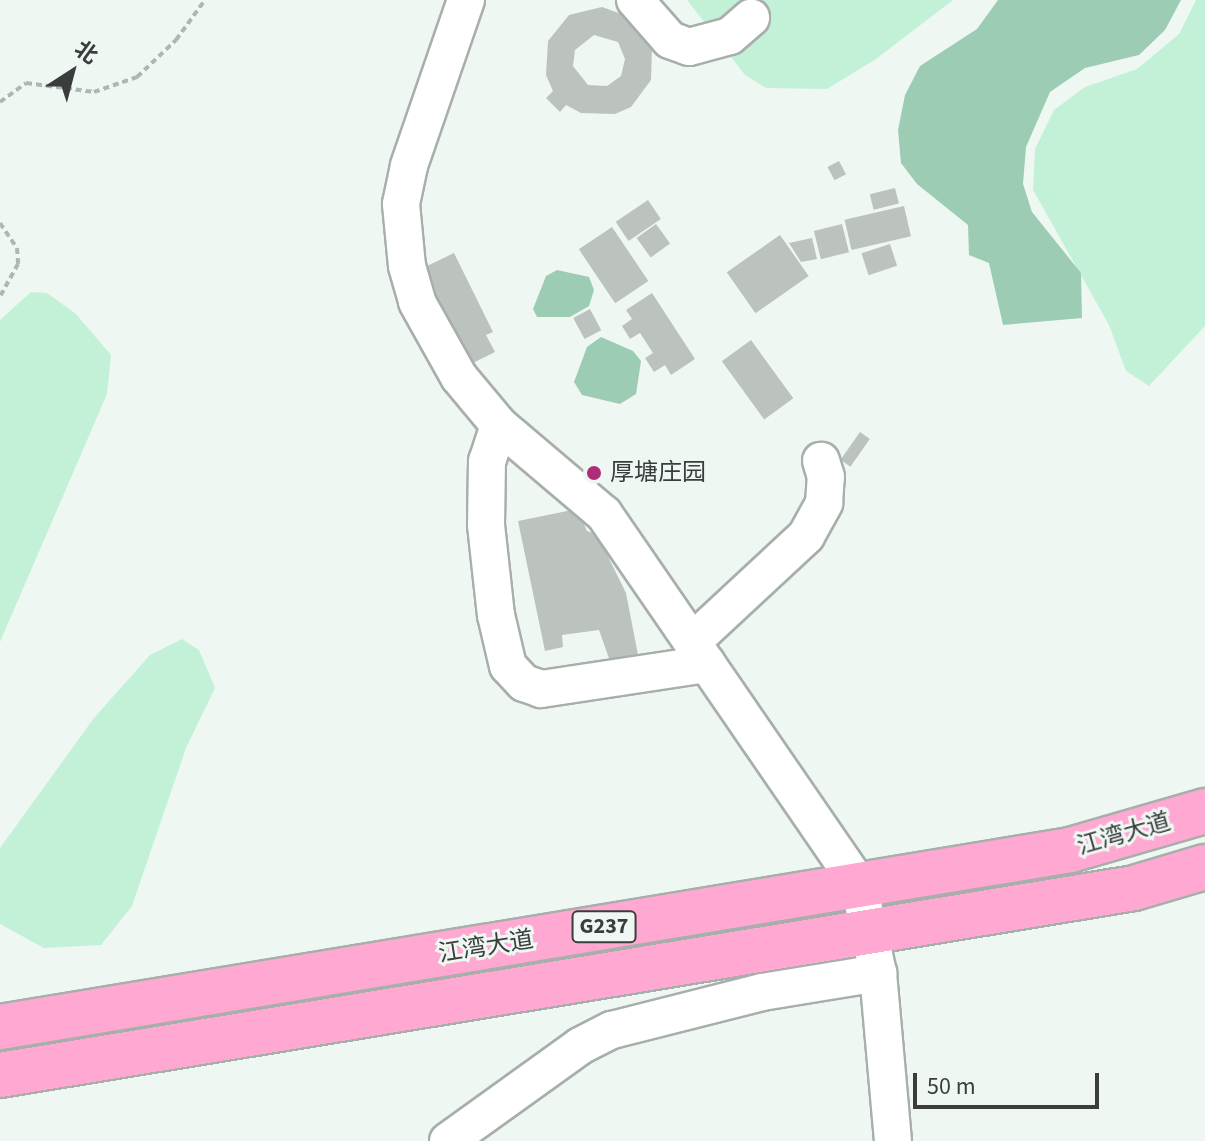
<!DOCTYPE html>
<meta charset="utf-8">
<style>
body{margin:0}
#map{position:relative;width:1205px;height:1141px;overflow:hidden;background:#eff7f3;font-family:"Source Sans 3","Noto Sans SC",sans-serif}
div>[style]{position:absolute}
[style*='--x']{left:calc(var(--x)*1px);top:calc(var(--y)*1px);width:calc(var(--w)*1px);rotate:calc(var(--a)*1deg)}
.green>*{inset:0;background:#c3f1d8}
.water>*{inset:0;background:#9cccb3}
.building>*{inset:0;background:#bcc3bf;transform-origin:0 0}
.path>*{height:4px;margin-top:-2px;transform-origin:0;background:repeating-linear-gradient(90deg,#afb6b3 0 6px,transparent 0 10px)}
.roads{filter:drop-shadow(2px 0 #a8afab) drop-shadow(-2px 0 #a8afab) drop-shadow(0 2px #a8afab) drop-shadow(0 -2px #a8afab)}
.minor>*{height:36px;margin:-18px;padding:0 18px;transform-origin:18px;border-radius:18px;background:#fff}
.highway>*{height:44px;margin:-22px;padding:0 22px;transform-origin:22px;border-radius:22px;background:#ffa8d1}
.dots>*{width:22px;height:22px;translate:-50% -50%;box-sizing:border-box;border:4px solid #eff7f3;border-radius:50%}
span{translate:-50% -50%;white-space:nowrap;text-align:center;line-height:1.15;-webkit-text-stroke:6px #eff7f3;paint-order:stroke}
.shield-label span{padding:2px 6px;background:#eff7f3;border:2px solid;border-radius:6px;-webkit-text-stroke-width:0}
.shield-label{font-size:22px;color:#3a3d3c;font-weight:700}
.poi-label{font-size:24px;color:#3a3d3c}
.left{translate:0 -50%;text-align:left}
.street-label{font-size:24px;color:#3a3d3c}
.north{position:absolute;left:32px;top:32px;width:80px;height:80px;-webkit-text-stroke:6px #eff7f3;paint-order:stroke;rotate:36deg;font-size:22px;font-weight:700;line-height:32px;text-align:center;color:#3a3d3c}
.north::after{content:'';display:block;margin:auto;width:28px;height:36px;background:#3a3d3c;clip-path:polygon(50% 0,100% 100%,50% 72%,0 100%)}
.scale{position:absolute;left:913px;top:1073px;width:186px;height:36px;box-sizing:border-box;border:4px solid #3a3d3c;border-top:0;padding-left:10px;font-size:24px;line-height:28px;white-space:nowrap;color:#3a3d3c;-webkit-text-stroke:6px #eff7f3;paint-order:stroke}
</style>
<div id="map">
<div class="green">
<i style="clip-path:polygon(687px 0,953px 0,876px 59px,827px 89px,766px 88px,745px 75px)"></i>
<i style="clip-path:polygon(1196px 0,1205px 0,1205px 326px,1149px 386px,1126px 371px,1109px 325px,1033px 190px,1035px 149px,1054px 110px,1085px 87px,1137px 69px,1179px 34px)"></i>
<i style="clip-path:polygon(31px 292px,47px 293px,76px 314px,111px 355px,107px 394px,0 642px,0 320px)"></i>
<i style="clip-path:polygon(182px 639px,199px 650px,215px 688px,186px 748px,132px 906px,101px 945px,44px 948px,0 924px,0 848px,94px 718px,150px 655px)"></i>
</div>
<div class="water">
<i style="clip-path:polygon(998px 0,1181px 0,1165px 30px,1139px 55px,1085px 68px,1050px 92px,1026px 147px,1023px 184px,1032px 212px,1081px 273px,1082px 318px,1003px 325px,989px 263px,969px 255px,968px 225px,917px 184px,901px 163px,898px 130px,905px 95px,920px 66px,977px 29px)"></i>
<i style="clip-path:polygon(557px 270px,589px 277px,594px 290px,589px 306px,570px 317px,537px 317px,533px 309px,546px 276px)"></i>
<i style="clip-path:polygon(601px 337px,633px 351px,641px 361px,636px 394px,620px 404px,582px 395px,574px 382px,587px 347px)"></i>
</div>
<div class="building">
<i style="clip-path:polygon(evenodd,602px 7px,633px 18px,652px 46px,651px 80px,631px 107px,615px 114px,581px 113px,566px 105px,560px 112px,546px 98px,553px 91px,546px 75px,548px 41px,569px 15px,602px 7px,594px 35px,618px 42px,625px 59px,621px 76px,607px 86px,588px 85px,573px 66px,575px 50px,594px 35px)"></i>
<i style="left:839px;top:161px;width:15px;height:13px;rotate:62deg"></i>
<i style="left:895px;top:188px;width:16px;height:26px;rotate:76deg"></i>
<i style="left:648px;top:200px;width:23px;height:39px;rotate:56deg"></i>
<i style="left:904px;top:206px;width:31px;height:61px;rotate:77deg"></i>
<i style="left:656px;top:224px;width:24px;height:24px;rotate:54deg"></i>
<i style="left:842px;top:224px;width:29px;height:29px;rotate:76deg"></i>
<i style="left:612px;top:227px;width:65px;height:40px;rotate:56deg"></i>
<i style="left:780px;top:235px;width:50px;height:65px;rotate:55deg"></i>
<i style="clip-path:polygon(812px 238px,817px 259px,801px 262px,789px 243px)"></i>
<i style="left:890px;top:244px;width:23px;height:30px;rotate:72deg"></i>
<i style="clip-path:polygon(454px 253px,493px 332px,486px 335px,495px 352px,469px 365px,421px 269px)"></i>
<i style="clip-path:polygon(652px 293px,695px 359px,671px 375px,665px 365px,654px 372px,645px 358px,653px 353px,640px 333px,630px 339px,622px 326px,632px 319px,626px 310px)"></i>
<i style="left:590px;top:309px;width:24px;height:19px;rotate:62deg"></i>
<i style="left:751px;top:340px;width:72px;height:36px;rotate:54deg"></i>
<i style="left:860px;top:432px;width:12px;height:34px;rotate:35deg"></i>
<i style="clip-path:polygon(577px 509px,587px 531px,597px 534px,626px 593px,639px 660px,611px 664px,599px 630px,562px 635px,563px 647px,545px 651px,518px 521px)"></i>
</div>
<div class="path">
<i style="--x:0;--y:102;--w:32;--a:-36"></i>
<i style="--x:26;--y:83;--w:69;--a:7.5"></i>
<i style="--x:94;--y:92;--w:46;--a:-19.2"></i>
<i style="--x:137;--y:77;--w:54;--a:-43.5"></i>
<i style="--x:176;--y:40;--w:49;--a:-54.1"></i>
<i style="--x:0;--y:223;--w:30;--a:56"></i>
<i style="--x:17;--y:248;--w:16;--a:86"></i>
<i style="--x:18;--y:264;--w:38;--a:119"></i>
</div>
<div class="roads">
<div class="minor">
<i style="--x:466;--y:0;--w:176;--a:109"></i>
<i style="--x:409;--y:166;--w:39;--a:102"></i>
<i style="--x:401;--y:204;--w:62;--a:84.5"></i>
<i style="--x:407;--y:266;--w:37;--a:74"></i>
<i style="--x:417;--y:302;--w:86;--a:60.8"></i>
<i style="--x:459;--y:377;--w:62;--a:50.2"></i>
<i style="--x:499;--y:425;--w:138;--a:40.3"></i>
<i style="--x:604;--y:514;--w:450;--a:55.5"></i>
<i style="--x:859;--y:885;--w:90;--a:77.8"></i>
<i style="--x:878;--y:973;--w:169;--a:84.9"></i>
<i style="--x:635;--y:0;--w:53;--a:48.8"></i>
<i style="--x:670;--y:40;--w:20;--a:20"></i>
<i style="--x:689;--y:47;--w:42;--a:-15"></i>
<i style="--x:730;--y:36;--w:28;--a:-41"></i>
<i style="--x:499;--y:425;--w:38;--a:108"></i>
<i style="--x:487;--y:461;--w:64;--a:90.9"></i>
<i style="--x:486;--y:525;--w:91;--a:83.7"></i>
<i style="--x:496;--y:615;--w:52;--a:76.8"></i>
<i style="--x:508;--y:666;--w:23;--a:47"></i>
<i style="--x:524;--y:683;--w:18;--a:19"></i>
<i style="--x:541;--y:689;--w:168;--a:-8.6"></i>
<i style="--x:692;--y:642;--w:156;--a:-42.9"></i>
<i style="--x:806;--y:536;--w:38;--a:-61"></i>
<i style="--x:824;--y:503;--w:26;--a:-86"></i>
<i style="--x:826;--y:477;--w:17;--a:-107"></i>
<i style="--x:448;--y:1141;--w:163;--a:-35.7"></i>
<i style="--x:580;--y:1046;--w:36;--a:-27"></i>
<i style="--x:612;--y:1030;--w:155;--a:-14.2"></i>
<i style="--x:762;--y:992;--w:118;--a:-9.3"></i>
</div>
<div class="highway">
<i style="--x:0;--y:1027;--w:1085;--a:-9.39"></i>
<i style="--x:1070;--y:850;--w:141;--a:-16.1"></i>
<i style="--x:0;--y:1075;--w:1149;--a:-9.36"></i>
<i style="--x:1134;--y:888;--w:74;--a:-16.5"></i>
</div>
</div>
<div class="dots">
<i style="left:594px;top:473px;background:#af2d78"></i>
</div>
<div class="shield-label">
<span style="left:604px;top:927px">G237</span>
</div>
<div class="poi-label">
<span class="left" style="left:610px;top:473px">厚塘庄园</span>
</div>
<div class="street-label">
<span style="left:1124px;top:834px;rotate:-16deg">江湾大道</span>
<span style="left:486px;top:947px;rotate:-9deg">江湾大道</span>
</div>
<div class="north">北</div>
<div class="scale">50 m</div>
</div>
